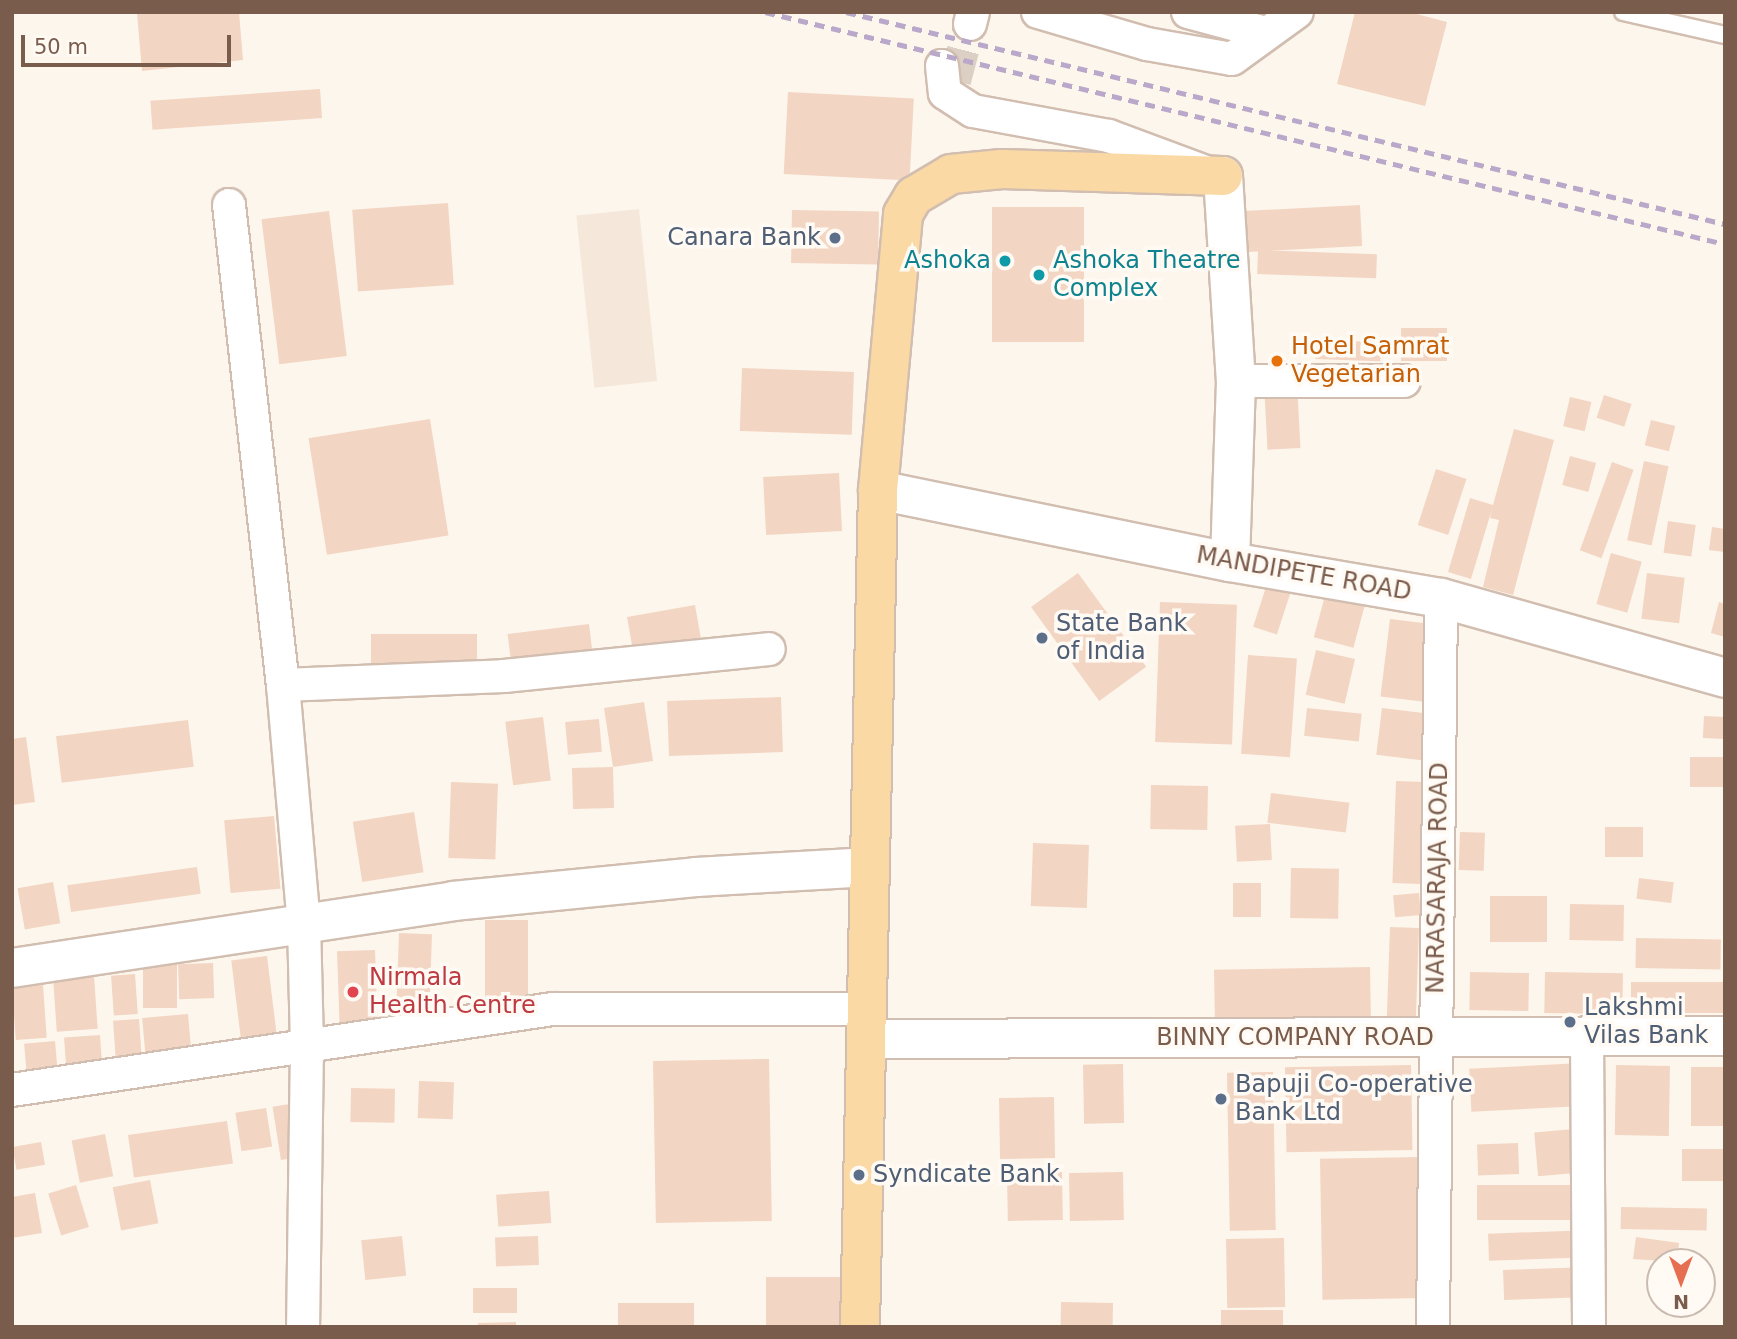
<!DOCTYPE html>
<style>
body{margin:0}
#map{position:relative;width:1737px;height:1339px;overflow:hidden;background:#fdf6ec;font-family:"DejaVu Sans",sans-serif}
div>[style]{position:absolute}
[style*='--x']{left:calc(var(--x)*1px);top:calc(var(--y)*1px);width:calc(var(--w)*1px);rotate:calc(var(--a)*1deg)}
.residential>*{inset:0;background:#f5e8da;transform-origin:0 0}
.building>*{inset:0;background:#f3d5c3;transform-origin:0 0}
.minor-tunnel>*{height:32px;margin-top:-16px;transform-origin:0;background:repeating-linear-gradient(90deg,#dcd0c4 0 32px,transparent 0 48px)}
.roads{filter:drop-shadow(2px 0 #d1beb0) drop-shadow(-2px 0 #d1beb0) drop-shadow(0 2px #d1beb0) drop-shadow(0 -2px #d1beb0)}
.service>*{height:16px;margin:-8px;padding:0 8px;transform-origin:8px;border-radius:8px;background:#fff}
.minor>*{height:32px;margin:-16px;padding:0 16px;transform-origin:16px;border-radius:16px;background:#fff}
.tertiary>*{height:38px;margin:-19px;padding:0 19px;transform-origin:19px;border-radius:19px;background:#fff}
.secondary>*{height:38px;margin:-19px;padding:0 19px;transform-origin:19px;border-radius:19px;background:#fff}
.primary>*{height:38px;margin:-19px;padding:0 19px;transform-origin:19px;border-radius:19px;background:#fbd9a5}
.rail>*{height:5px;margin-top:-2.5px;transform-origin:0;background:repeating-linear-gradient(90deg,#b9a8c9 0 10px,transparent 0 17px)}
.dots>*{width:19px;height:19px;translate:-50% -50%;box-sizing:border-box;border:4px solid #fffaf3;border-radius:50%}
span{translate:-50% -50%;white-space:nowrap;text-align:center;line-height:1.15;-webkit-text-stroke:7px #fffaf3;paint-order:stroke}
.service-label{font-size:24px;color:#4e5e75}
.right{translate:-100% -50%;text-align:right}
.left{translate:0 -50%;text-align:left}
.culture-label{font-size:24px;color:#0d838f}
.food-label{font-size:24px;color:#c56008}
.street-label{font-size:24px;color:#7a5c4d}
.health-label{font-size:24px;color:#be3a42}
.frame{position:absolute;inset:0;border:14px solid #7a5c4d;pointer-events:none}
.north{position:absolute;left:1646px;top:1248px;width:70px;height:70px;box-sizing:border-box;background:#fffaf3;border:2px solid #cabbb1;border-radius:50%;rotate:180deg;font-size:19px;font-weight:700;line-height:28px;text-align:center;color:#7a5c4d}
.north::after{content:'';display:block;margin:auto;width:24px;height:32px;background:#e76f51;clip-path:polygon(50% 0,100% 100%,50% 72%,0 100%)}
.scale{position:absolute;left:21px;top:35px;width:210px;height:32px;box-sizing:border-box;border:4px solid #7a5c4d;border-top:0;padding-left:9px;font-size:21px;line-height:24px;white-space:nowrap;color:#7a5c4d;-webkit-text-stroke:5px #fffaf3;paint-order:stroke}
</style>
<div id="map">
<div class="residential">
<i style="left:639px;top:209px;width:173px;height:63px;rotate:84deg"></i>
</div>
<div class="building">
<i style="clip-path:polygon(142px 12px,239px 12px,243px 60px,142px 71px,137px 13px)"></i>
<i style="clip-path:polygon(1355px 12px,1409px 12px,1447px 22px,1425px 106px,1337px 84px)"></i>
<i style="left:320px;top:89px;width:29px;height:170px;rotate:86deg"></i>
<i style="left:788px;top:92px;width:126px;height:82px;rotate:3deg"></i>
<i style="left:448px;top:203px;width:82px;height:96px;rotate:86deg"></i>
<i style="left:1360px;top:205px;width:41px;height:120px;rotate:87deg"></i>
<i style="left:992px;top:207px;width:92px;height:135px"></i>
<i style="left:792px;top:210px;width:87px;height:53px;rotate:1deg"></i>
<i style="left:329px;top:211px;width:146px;height:68px;rotate:83deg"></i>
<i style="left:1258px;top:250px;width:119px;height:24px;rotate:2deg"></i>
<i style="left:1401px;top:328px;width:46px;height:33px"></i>
<i style="left:1316px;top:340px;width:65px;height:19px;rotate:2deg"></i>
<i style="left:742px;top:368px;width:112px;height:63px;rotate:2deg"></i>
<i style="left:1297px;top:382px;width:66px;height:33px;rotate:87deg"></i>
<i style="left:1604px;top:395px;width:29px;height:24px;rotate:18deg"></i>
<i style="left:1570px;top:397px;width:22px;height:30px;rotate:13deg"></i>
<i style="left:430px;top:419px;width:118px;height:123px;rotate:81deg"></i>
<i style="left:1651px;top:420px;width:25px;height:26px;rotate:14deg"></i>
<i style="clip-path:polygon(1514px 429px,1554px 440px,1513px 595px,1483px 587px,1499px 520px,1490px 518px,1492px 509px,1471px 579px,1448px 572px,1470px 498px,1493px 505px)"></i>
<i style="left:1570px;top:456px;width:27px;height:30px;rotate:15deg"></i>
<i style="left:1644px;top:461px;width:25px;height:81px;rotate:12deg"></i>
<i style="left:1612px;top:462px;width:23px;height:94px;rotate:20deg"></i>
<i style="left:1436px;top:469px;width:32px;height:59px;rotate:18deg"></i>
<i style="left:839px;top:473px;width:58px;height:76px;rotate:87deg"></i>
<i style="left:1668px;top:521px;width:28px;height:32px;rotate:8deg"></i>
<i style="clip-path:polygon(1712px 527px,1725px 529px,1725px 552px,1709px 550px)"></i>
<i style="left:1611px;top:553px;width:32px;height:53px;rotate:16deg"></i>
<i style="left:1078px;top:573px;width:116px;height:58px;rotate:54deg"></i>
<i style="left:1647px;top:573px;width:38px;height:46px;rotate:7deg"></i>
<i style="left:1267px;top:584px;width:25px;height:45px;rotate:18deg"></i>
<i style="left:1327px;top:588px;width:41px;height:51px;rotate:15deg"></i>
<i style="left:1160px;top:602px;width:77px;height:140px;rotate:2deg"></i>
<i style="clip-path:polygon(1719px 602px,1725px 604px,1725px 637px,1711px 633px)"></i>
<i style="left:695px;top:605px;width:46px;height:69px;rotate:80deg"></i>
<i style="left:1390px;top:619px;width:48px;height:78px;rotate:7deg"></i>
<i style="left:589px;top:624px;width:38px;height:82px;rotate:83deg"></i>
<i style="left:371px;top:634px;width:106px;height:42px"></i>
<i style="left:1316px;top:650px;width:40px;height:46px;rotate:13deg"></i>
<i style="left:1248px;top:655px;width:49px;height:99px;rotate:4deg"></i>
<i style="left:781px;top:697px;width:55px;height:114px;rotate:88deg"></i>
<i style="clip-path:polygon(644px 702px,653px 761px,613px 767px,614px 808px,573px 809px,572px 768px,613px 767px,604px 708px)"></i>
<i style="left:1307px;top:708px;width:55px;height:28px;rotate:6deg"></i>
<i style="left:1382px;top:708px;width:54px;height:47px;rotate:7deg"></i>
<i style="left:1704px;top:716px;width:21px;height:22px;rotate:3deg"></i>
<i style="left:543px;top:717px;width:64px;height:38px;rotate:83deg"></i>
<i style="left:599px;top:719px;width:33px;height:34px;rotate:85deg"></i>
<i style="left:188px;top:720px;width:47px;height:133px;rotate:83deg"></i>
<i style="clip-path:polygon(26px 737px,35px 802px,12px 805px,12px 739px)"></i>
<i style="left:1725px;top:757px;width:30px;height:35px;rotate:90deg"></i>
<i style="left:1396px;top:781px;width:35px;height:102px;rotate:2deg"></i>
<i style="left:451px;top:782px;width:47px;height:76px;rotate:2deg"></i>
<i style="left:1151px;top:785px;width:57px;height:44px;rotate:1deg"></i>
<i style="left:1271px;top:793px;width:79px;height:30px;rotate:7deg"></i>
<i style="left:414px;top:812px;width:61px;height:62px;rotate:81deg"></i>
<i style="left:274px;top:816px;width:73px;height:50px;rotate:85deg"></i>
<i style="left:1270px;top:824px;width:36px;height:35px;rotate:87deg"></i>
<i style="left:1605px;top:827px;width:38px;height:30px"></i>
<i style="left:1460px;top:832px;width:25px;height:38px;rotate:2deg"></i>
<i style="left:1033px;top:843px;width:56px;height:63px;rotate:2deg"></i>
<i style="left:197px;top:867px;width:27px;height:131px;rotate:82deg"></i>
<i style="left:1291px;top:868px;width:48px;height:50px;rotate:1deg"></i>
<i style="left:1639px;top:878px;width:35px;height:21px;rotate:7deg"></i>
<i style="left:53px;top:882px;width:42px;height:36px;rotate:80deg"></i>
<i style="left:1233px;top:883px;width:28px;height:34px"></i>
<i style="left:1419px;top:893px;width:22px;height:26px;rotate:85deg"></i>
<i style="left:1490px;top:896px;width:57px;height:46px"></i>
<i style="left:1570px;top:904px;width:54px;height:36px;rotate:1deg"></i>
<i style="left:485px;top:920px;width:43px;height:102px"></i>
<i style="left:1390px;top:927px;width:29px;height:94px;rotate:2deg"></i>
<i style="left:399px;top:933px;width:33px;height:105px;rotate:2deg"></i>
<i style="left:1636px;top:938px;width:85px;height:30px;rotate:1deg"></i>
<i style="left:375px;top:950px;width:91px;height:38px;rotate:88deg"></i>
<i style="left:267px;top:956px;width:93px;height:36px;rotate:83deg"></i>
<i style="left:213px;top:963px;width:35px;height:35px;rotate:88deg"></i>
<i style="left:177px;top:964px;width:44px;height:34px;rotate:90deg"></i>
<i style="left:1370px;top:967px;width:49px;height:156px;rotate:89deg"></i>
<i style="left:1470px;top:972px;width:59px;height:38px;rotate:1deg"></i>
<i style="left:1545px;top:972px;width:78px;height:41px;rotate:1deg"></i>
<i style="left:135px;top:974px;width:40px;height:24px;rotate:86deg"></i>
<i style="left:94px;top:976px;width:53px;height:41px;rotate:86deg"></i>
<i style="left:1631px;top:982px;width:92px;height:31px"></i>
<i style="left:43px;top:985px;width:53px;height:31px;rotate:86deg"></i>
<i style="left:188px;top:1014px;width:56px;height:46px;rotate:85deg"></i>
<i style="left:139px;top:1019px;width:52px;height:26px;rotate:86deg"></i>
<i style="left:100px;top:1035px;width:47px;height:36px;rotate:86deg"></i>
<i style="left:55px;top:1041px;width:42px;height:31px;rotate:85deg"></i>
<i style="left:769px;top:1059px;width:162px;height:116px;rotate:89deg"></i>
<i style="left:1600px;top:1062px;width:43px;height:131px;rotate:87deg"></i>
<i style="left:1123px;top:1064px;width:59px;height:40px;rotate:89deg"></i>
<i style="left:1411px;top:1065px;width:85px;height:126px;rotate:89deg"></i>
<i style="left:1616px;top:1065px;width:54px;height:70px;rotate:1deg"></i>
<i style="left:1725px;top:1067px;width:59px;height:34px;rotate:90deg"></i>
<i style="left:1273px;top:1072px;width:158px;height:46px;rotate:89deg"></i>
<i style="left:419px;top:1081px;width:35px;height:37px;rotate:2deg"></i>
<i style="left:351px;top:1088px;width:44px;height:34px;rotate:1deg"></i>
<i style="left:1054px;top:1097px;width:61px;height:55px;rotate:89deg"></i>
<i style="left:315px;top:1100px;width:54px;height:43px;rotate:81deg"></i>
<i style="left:266px;top:1108px;width:39px;height:31px;rotate:81deg"></i>
<i style="left:227px;top:1121px;width:43px;height:100px;rotate:82deg"></i>
<i style="left:1597px;top:1127px;width:44px;height:63px;rotate:85deg"></i>
<i style="left:105px;top:1134px;width:43px;height:34px;rotate:79deg"></i>
<i style="left:41px;top:1142px;width:23px;height:29px;rotate:80deg"></i>
<i style="left:1518px;top:1143px;width:31px;height:41px;rotate:88deg"></i>
<i style="left:1725px;top:1149px;width:32px;height:43px;rotate:90deg"></i>
<i style="left:1422px;top:1157px;width:141px;height:102px;rotate:89deg"></i>
<i style="left:1062px;top:1172px;width:48px;height:55px;rotate:89deg"></i>
<i style="left:1123px;top:1172px;width:48px;height:54px;rotate:89deg"></i>
<i style="left:150px;top:1180px;width:44px;height:38px;rotate:79deg"></i>
<i style="left:76px;top:1185px;width:44px;height:29px;rotate:73deg"></i>
<i style="left:1599px;top:1185px;width:35px;height:122px;rotate:90deg"></i>
<i style="left:549px;top:1191px;width:32px;height:53px;rotate:86deg"></i>
<i style="clip-path:polygon(35px 1193px,42px 1233px,12px 1238px,12px 1197px)"></i>
<i style="left:1621px;top:1207px;width:86px;height:22px;rotate:1deg"></i>
<i style="left:1594px;top:1230px;width:27px;height:106px;rotate:88deg"></i>
<i style="left:402px;top:1236px;width:40px;height:41px;rotate:84deg"></i>
<i style="left:538px;top:1236px;width:29px;height:43px;rotate:88deg"></i>
<i style="clip-path:polygon(1636px 1237px,1679px 1243px,1677px 1262px,1633px 1259px)"></i>
<i style="left:1284px;top:1238px;width:69px;height:58px;rotate:89deg"></i>
<i style="left:1589px;top:1267px;width:30px;height:86px;rotate:88deg"></i>
<i style="left:766px;top:1277px;width:87px;height:50px"></i>
<i style="left:473px;top:1288px;width:44px;height:25px"></i>
<i style="left:1061px;top:1302px;width:52px;height:25px;rotate:1deg"></i>
<i style="left:618px;top:1303px;width:76px;height:24px"></i>
<i style="left:1283px;top:1310px;width:17px;height:62px;rotate:90deg"></i>
<i style="clip-path:polygon(516px 1322px,516px 1327px,478px 1327px,478px 1323px)"></i>
</div>
<div class="minor-tunnel">
<i style="--x:955;--y:81;--w:59;--a:-75.3"></i>
</div>
<div class="roads">
<div class="service">
<i style="--x:1623;--y:12;--w:105;--a:12.7"></i>
</div>
<div class="minor">
<i style="--x:1038;--y:12;--w:114;--a:16.4"></i>
<i style="--x:1147;--y:44;--w:86;--a:10"></i>
<i style="--x:1232;--y:59;--w:80;--a:-35.9"></i>
<i style="--x:1188;--y:12;--w:81;--a:15.1"></i>
<i style="--x:970;--y:24;--w:12;--a:-76"></i>
<i style="--x:942;--y:66;--w:27;--a:84"></i>
<i style="--x:945;--y:93;--w:33;--a:33"></i>
<i style="--x:973;--y:111;--w:138;--a:10.4"></i>
<i style="--x:1109;--y:136;--w:100;--a:20.4"></i>
<i style="--x:229;--y:205;--w:483;--a:83.6"></i>
<i style="--x:283;--y:685;--w:239;--a:85"></i>
<i style="--x:304;--y:923;--w:122;--a:88.6"></i>
<i style="--x:307;--y:1045;--w:282;--a:90.8"></i>
<i style="--x:1236;--y:381;--w:168;--a:0"></i>
<i style="--x:283;--y:685;--w:221;--a:-2.3"></i>
<i style="--x:504;--y:676;--w:266;--a:-5.8"></i>
<i style="--x:1587;--y:1037;--w:290;--a:89.6"></i>
<i style="--x:12;--y:1090;--w:547;--a:-8.52"></i>
<i style="--x:553;--y:1009;--w:314;--a:0"></i>
<i style="--x:1433;--y:1327;--w:729;--a:-89.37"></i>
</div>
<div class="tertiary">
<i style="--x:12;--y:968;--w:446;--a:-8.6"></i>
<i style="--x:453;--y:901;--w:244;--a:-5.6"></i>
<i style="--x:696;--y:877;--w:174;--a:-3.3"></i>
</div>
<div class="secondary">
<i style="--x:1223;--y:176;--w:205;--a:86.4"></i>
<i style="--x:1236;--y:381;--w:181;--a:91.9"></i>
<i style="--x:878;--y:490;--w:359;--a:11.6"></i>
<i style="--x:1230;--y:562;--w:214;--a:9.7"></i>
<i style="--x:1441;--y:598;--w:295;--a:15.7"></i>
<i style="--x:866;--y:1039;--w:859;--a:-0.2"></i>
</div>
<div class="primary">
<i style="--x:860;--y:1327;--w:837;--a:-88.77"></i>
<i style="--x:878;--y:490;--w:277;--a:-84.8"></i>
<i style="--x:903;--y:214;--w:21;--a:-59"></i>
<i style="--x:914;--y:196;--w:43;--a:-30.7"></i>
<i style="--x:951;--y:174;--w:51;--a:-5.6"></i>
<i style="--x:1002;--y:169;--w:221;--a:1.8"></i>
</div>
</div>
<div class="rail">
<i style="--x:765;--y:12;--w:988;--a:13.59"></i>
<i style="--x:846;--y:12;--w:904;--a:13.56"></i>
</div>
<div class="dots">
<i style="left:835px;top:238px;background:#5c6f8a"></i>
<i style="left:1005px;top:261px;background:#0f9aa8"></i>
<i style="left:1039px;top:275px;background:#0f9aa8"></i>
<i style="left:1277px;top:361px;background:#e8710a"></i>
<i style="left:1042px;top:638px;background:#5c6f8a"></i>
<i style="left:353px;top:992px;background:#e0444e"></i>
<i style="left:1570px;top:1022px;background:#5c6f8a"></i>
<i style="left:1221px;top:1099px;background:#5c6f8a"></i>
<i style="left:859px;top:1175px;background:#5c6f8a"></i>
</div>
<div class="service-label">
<span class="right" style="left:821px;top:238px">Canara Bank</span>
<span class="left" style="left:1056px;top:638px">State Bank<br>of India</span>
<span class="left" style="left:1584px;top:1022px">Lakshmi<br>Vilas Bank</span>
<span class="left" style="left:1235px;top:1099px">Bapuji Co-operative<br>Bank Ltd</span>
<span class="left" style="left:873px;top:1175px">Syndicate Bank</span>
</div>
<div class="culture-label">
<span class="right" style="left:991px;top:261px">Ashoka</span>
<span class="left" style="left:1053px;top:275px">Ashoka Theatre<br>Complex</span>
</div>
<div class="food-label">
<span class="left" style="left:1291px;top:361px">Hotel Samrat<br>Vegetarian</span>
</div>
<div class="street-label">
<span style="left:1304px;top:574px;rotate:10deg">MANDIPETE ROAD</span>
<span style="left:1438px;top:878px;rotate:-89deg">NARASARAJA ROAD</span>
<span style="left:1295px;top:1038px">BINNY COMPANY ROAD</span>
</div>
<div class="health-label">
<span class="left" style="left:369px;top:992px">Nirmala<br>Health Centre</span>
</div>
<div class="frame"></div>
<div class="north">N</div>
<div class="scale">50 m</div>
</div>
